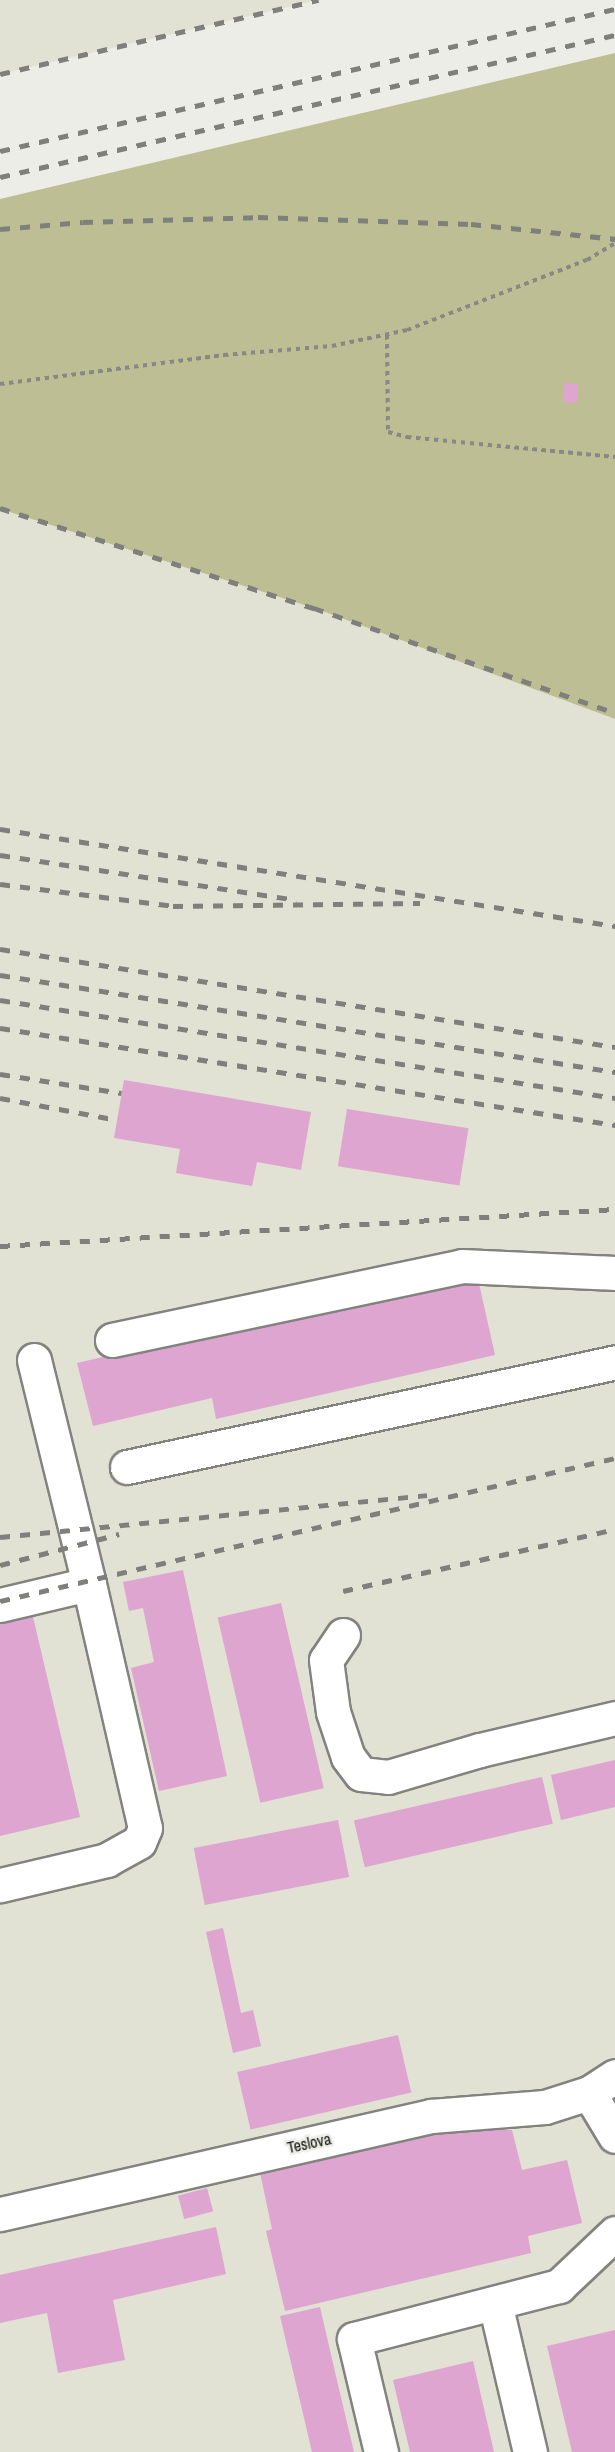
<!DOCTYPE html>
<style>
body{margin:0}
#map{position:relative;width:615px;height:2452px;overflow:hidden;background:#edede7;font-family:"Archivo Narrow",sans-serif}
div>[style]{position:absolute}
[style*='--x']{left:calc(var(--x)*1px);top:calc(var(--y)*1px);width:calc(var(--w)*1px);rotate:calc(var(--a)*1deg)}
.built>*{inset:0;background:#e1e1d4}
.green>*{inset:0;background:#bebe95}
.building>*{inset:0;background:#dda5d0;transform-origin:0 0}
.path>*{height:4px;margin-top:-2px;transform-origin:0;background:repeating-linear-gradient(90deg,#888884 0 4.5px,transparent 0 9px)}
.roads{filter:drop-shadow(2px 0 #82837e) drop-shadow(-2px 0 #82837e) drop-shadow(0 2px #82837e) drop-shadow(0 -2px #82837e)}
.minor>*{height:33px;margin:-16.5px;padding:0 16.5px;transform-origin:16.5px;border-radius:16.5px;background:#fff}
.rail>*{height:4.5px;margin-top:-2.25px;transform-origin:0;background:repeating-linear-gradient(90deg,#7f7f7b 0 10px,transparent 0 20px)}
span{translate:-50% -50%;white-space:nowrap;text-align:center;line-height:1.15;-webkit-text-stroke:5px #edede7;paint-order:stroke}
.street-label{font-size:16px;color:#131311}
</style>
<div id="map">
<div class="built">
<i style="clip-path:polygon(0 0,319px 0,0 74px)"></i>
<i style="clip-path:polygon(0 509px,314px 608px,615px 719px,615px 2452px,0 2452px)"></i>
</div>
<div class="green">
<i style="clip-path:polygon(615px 53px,615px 719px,314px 608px,0 509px,0 199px)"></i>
</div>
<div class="building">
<i style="left:564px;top:383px;width:14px;height:19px;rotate:4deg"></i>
<i style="clip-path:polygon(124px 1080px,311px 1112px,301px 1170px,257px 1162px,252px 1186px,176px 1173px,180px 1149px,114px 1138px)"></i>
<i style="left:347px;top:1109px;width:123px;height:58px;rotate:9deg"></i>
<i style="clip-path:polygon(476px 1270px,495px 1355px,216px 1419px,212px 1398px,93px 1426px,77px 1363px)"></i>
<i style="clip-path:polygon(183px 1570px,227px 1776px,159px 1791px,131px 1668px,154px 1662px,143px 1608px,129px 1611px,123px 1582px)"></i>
<i style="left:281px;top:1603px;width:190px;height:65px;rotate:77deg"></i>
<i style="clip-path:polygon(30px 1604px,80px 1817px,0 1836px,0 1611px)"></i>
<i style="clip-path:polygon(615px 1760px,615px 1807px,561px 1820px,551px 1775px)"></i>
<i style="left:542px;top:1777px;width:48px;height:193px;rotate:77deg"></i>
<i style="left:338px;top:1820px;width:58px;height:147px;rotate:79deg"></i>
<i style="clip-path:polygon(223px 1928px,241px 2013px,253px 2010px,261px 2046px,233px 2053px,206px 1932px)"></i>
<i style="left:398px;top:2035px;width:59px;height:165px;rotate:77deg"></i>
<i style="clip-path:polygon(433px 2130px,512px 2130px,522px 2170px,567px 2160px,582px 2223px,528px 2236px,531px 2253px,285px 2311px,266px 2231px,272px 2229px,259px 2168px)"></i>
<i style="left:207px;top:2188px;width:24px;height:30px;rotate:75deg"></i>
<i style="clip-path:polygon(216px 2227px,226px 2274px,113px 2300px,125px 2360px,58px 2373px,47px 2313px,0 2323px,0 2275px)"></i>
<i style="clip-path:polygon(320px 2307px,339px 2389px,354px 2452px,312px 2452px,280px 2316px)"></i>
<i style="clip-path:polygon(615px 2330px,615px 2452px,572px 2452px,547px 2346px)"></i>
<i style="clip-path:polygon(473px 2361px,494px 2452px,410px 2452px,393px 2380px)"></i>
</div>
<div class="path">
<i style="--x:387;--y:335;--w:97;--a:89.4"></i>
<i style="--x:388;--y:432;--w:20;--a:15"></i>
<i style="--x:407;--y:437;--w:209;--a:5.5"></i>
<i style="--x:0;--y:384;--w:226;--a:-7.4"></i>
<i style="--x:224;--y:355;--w:108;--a:-4.8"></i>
<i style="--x:332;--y:346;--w:77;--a:-12"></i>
<i style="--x:407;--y:330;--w:193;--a:-21.3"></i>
<i style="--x:587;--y:260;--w:33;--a:-31"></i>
</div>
<div class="roads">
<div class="minor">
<i style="--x:112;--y:1340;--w:358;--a:-11.9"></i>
<i style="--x:462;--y:1266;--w:153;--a:2.6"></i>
<i style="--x:34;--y:1360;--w:231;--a:76.2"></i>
<i style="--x:127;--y:1467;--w:499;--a:-12.1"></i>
<i style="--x:0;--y:1605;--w:91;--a:-13.3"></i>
<i style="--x:89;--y:1584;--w:250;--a:77.1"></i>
<i style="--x:145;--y:1828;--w:15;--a:113"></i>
<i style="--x:139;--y:1842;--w:37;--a:151"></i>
<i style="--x:107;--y:1860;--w:110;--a:166.8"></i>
<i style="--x:343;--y:1635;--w:30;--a:124"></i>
<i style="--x:326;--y:1660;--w:52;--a:82.3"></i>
<i style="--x:333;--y:1712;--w:47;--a:71.6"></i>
<i style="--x:348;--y:1757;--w:21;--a:53"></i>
<i style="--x:361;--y:1774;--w:27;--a:6"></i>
<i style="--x:388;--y:1777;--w:96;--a:-16.4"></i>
<i style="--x:480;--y:1750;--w:139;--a:-13.3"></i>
<i style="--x:589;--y:2093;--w:50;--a:58.8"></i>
<i style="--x:0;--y:2214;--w:442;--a:-12.8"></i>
<i style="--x:431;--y:2116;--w:114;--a:-4.5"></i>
<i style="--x:545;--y:2107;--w:46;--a:-17.7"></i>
<i style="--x:589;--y:2093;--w:31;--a:-33"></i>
<i style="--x:495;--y:2303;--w:153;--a:76.8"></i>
<i style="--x:381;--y:2452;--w:116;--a:-103.4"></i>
<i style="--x:354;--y:2339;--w:212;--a:-14.5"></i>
<i style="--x:559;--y:2286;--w:77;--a:-43.4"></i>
</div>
</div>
<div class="rail">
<i style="--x:0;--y:74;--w:327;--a:-13.1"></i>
<i style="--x:0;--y:151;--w:631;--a:-13"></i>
<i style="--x:0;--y:177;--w:631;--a:-13"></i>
<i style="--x:0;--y:229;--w:83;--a:-4.8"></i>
<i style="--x:83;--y:222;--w:175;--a:-1.6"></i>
<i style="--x:258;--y:217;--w:213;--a:1.9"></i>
<i style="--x:471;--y:224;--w:145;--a:5.9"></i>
<i style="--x:0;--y:508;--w:330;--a:17.7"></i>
<i style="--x:314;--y:608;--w:319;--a:19.2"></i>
<i style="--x:0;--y:829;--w:623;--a:8.96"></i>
<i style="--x:0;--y:855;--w:300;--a:8.6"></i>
<i style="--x:0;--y:884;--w:174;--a:7.2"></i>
<i style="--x:173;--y:906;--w:247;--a:-0.7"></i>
<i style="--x:0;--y:949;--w:623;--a:9.05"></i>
<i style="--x:0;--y:975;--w:623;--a:8.96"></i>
<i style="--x:0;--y:1000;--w:623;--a:9.05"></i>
<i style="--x:0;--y:1028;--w:623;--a:8.96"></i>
<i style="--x:0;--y:1074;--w:123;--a:8.9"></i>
<i style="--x:0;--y:1098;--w:120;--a:10.6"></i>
<i style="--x:0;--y:1246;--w:616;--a:-3.44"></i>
<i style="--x:0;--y:1537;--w:429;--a:-5.6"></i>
<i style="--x:0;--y:1565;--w:123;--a:-14.6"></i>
<i style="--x:343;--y:1591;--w:279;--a:-12.8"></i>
<i style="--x:0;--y:1601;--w:631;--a:-13.09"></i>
</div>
<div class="street-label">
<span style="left:309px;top:2143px;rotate:-12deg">Teslova</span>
</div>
</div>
